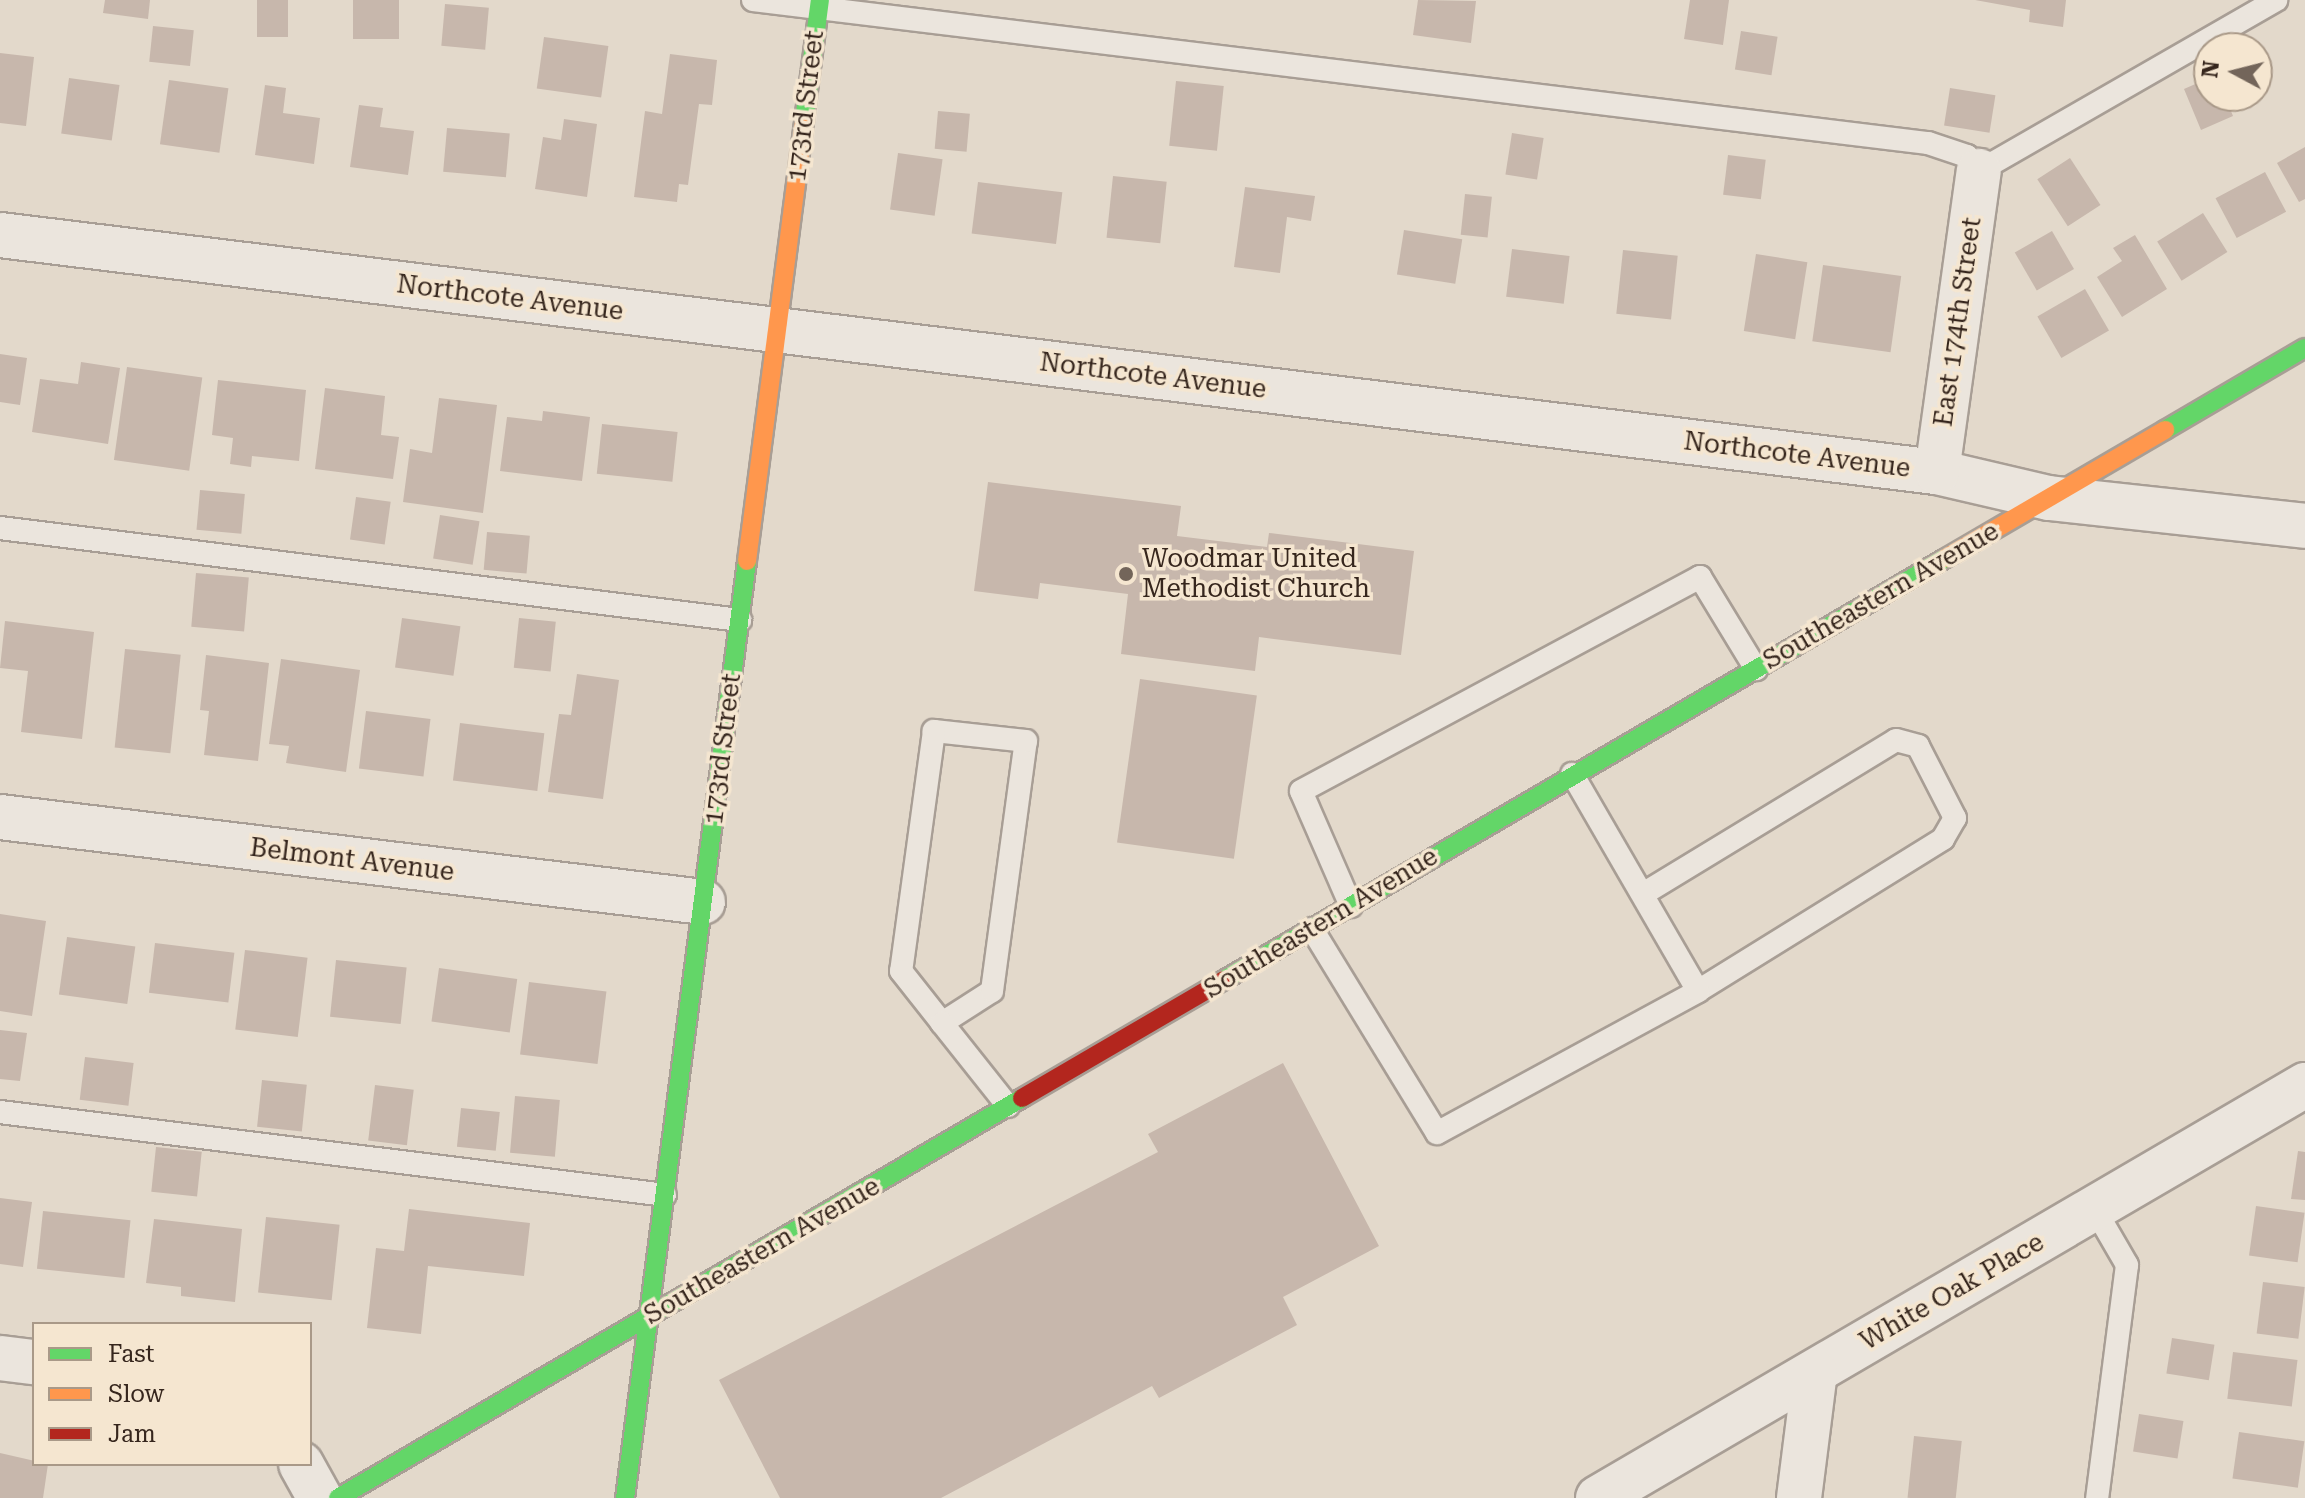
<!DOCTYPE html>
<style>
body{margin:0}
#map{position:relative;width:2305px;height:1498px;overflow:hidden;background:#e3d9cb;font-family:"Roboto Serif",serif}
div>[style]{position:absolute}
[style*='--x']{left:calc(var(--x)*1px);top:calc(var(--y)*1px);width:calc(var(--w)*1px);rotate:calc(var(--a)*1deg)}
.building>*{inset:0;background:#c7b7ac;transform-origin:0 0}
.roads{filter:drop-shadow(2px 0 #a89e95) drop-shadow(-2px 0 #a89e95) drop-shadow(0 2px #a89e95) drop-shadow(0 -2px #a89e95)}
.lane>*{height:22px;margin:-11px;padding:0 11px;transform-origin:11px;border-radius:11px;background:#ebe5dd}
.street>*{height:44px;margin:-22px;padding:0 22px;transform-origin:22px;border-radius:22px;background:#ebe5dd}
.fast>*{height:18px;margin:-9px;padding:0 9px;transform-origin:9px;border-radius:9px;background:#63d668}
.slow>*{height:18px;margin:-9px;padding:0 9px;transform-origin:9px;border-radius:9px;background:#ff974d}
.jam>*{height:18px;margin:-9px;padding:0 9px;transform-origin:9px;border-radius:9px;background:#b3261e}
.dots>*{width:22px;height:22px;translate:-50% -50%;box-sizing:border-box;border:4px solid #f5e6d0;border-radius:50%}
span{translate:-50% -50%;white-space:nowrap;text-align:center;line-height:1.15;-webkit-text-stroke:7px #f5e6d0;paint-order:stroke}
.street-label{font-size:26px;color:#36261d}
.poi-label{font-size:26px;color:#36261d}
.left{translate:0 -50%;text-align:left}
.legend{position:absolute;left:32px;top:1322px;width:280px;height:144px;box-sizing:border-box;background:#f5e6d0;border:2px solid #a99988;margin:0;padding:10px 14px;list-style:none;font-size:24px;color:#36261d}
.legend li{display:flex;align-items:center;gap:16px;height:40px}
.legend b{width:40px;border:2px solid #a99988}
.north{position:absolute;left:2193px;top:32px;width:80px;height:80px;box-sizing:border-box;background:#f5e6d0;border:2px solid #a99988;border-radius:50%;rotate:277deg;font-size:22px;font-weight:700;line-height:32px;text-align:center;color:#36261d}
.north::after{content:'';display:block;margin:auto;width:28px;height:36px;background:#73655a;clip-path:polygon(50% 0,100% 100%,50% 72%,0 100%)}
</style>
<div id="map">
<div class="building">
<i style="clip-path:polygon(105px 0,150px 0,148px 19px,103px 13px)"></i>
<i style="left:257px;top:0;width:31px;height:37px"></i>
<i style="left:353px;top:0;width:46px;height:39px"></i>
<i style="clip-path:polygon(1418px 0,1476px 1px,1471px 43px,1413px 35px)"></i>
<i style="clip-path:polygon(1690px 0,1729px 0,1723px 45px,1684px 39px)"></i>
<i style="clip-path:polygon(1975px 0,2066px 0,2063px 27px,2029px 22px,2030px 10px)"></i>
<i style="left:445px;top:4px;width:44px;height:42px;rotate:5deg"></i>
<i style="left:153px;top:26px;width:41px;height:36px;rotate:6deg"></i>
<i style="left:1741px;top:31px;width:37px;height:39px;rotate:9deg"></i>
<i style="left:544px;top:37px;width:65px;height:52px;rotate:8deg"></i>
<i style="clip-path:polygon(0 53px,34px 57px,26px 126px,0 123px)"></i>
<i style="clip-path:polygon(670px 54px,717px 60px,712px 105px,699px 104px,688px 185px,679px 184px,677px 202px,634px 197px,645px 111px,662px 114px)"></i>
<i style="left:69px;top:78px;width:51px;height:56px;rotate:8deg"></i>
<i style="clip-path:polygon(2209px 78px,2209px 96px,2225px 96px,2233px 116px,2201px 130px,2184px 89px)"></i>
<i style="left:169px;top:80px;width:60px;height:65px;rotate:8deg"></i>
<i style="left:1176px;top:81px;width:48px;height:65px;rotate:6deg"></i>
<i style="clip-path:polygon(265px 85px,286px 88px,283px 113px,320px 118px,314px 164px,255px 155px)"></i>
<i style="left:1950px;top:88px;width:46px;height:38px;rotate:9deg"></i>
<i style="clip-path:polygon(359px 105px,383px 108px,380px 127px,414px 131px,408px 175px,350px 167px)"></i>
<i style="left:938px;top:111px;width:32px;height:38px;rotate:5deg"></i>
<i style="clip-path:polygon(564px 119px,597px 124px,587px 197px,535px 189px,543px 137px,561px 140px)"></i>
<i style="left:447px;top:128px;width:63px;height:44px;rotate:5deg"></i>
<i style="left:1512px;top:133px;width:32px;height:42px;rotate:9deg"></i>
<i style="clip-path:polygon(2305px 147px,2305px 199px,2299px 202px,2277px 163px)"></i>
<i style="left:898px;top:153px;width:45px;height:57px;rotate:8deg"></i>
<i style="left:1728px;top:155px;width:38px;height:40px;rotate:7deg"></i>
<i style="left:2070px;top:158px;width:56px;height:39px;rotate:57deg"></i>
<i style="left:2265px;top:172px;width:45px;height:56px;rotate:62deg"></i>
<i style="left:1113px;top:176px;width:54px;height:62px;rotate:6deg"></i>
<i style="left:978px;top:182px;width:85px;height:52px;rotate:7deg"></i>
<i style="clip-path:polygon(1245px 187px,1315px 196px,1311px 221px,1287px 217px,1280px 273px,1234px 267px)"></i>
<i style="left:1465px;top:194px;width:27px;height:41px;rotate:6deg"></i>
<i style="left:2203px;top:213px;width:46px;height:54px;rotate:58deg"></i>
<i style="left:1404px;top:230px;width:59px;height:45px;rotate:9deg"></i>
<i style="left:2052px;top:231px;width:44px;height:43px;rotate:60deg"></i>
<i style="clip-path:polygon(2135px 235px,2167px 289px,2122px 317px,2097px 277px,2122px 261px,2113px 248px)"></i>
<i style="left:1512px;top:249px;width:58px;height:48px;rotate:7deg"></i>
<i style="left:1623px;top:250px;width:55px;height:64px;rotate:6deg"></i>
<i style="left:1756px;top:254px;width:52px;height:78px;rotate:9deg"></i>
<i style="left:1823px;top:265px;width:79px;height:77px;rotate:8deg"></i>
<i style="left:2085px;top:289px;width:48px;height:55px;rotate:60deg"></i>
<i style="clip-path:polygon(0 354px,27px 358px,20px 405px,0 402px)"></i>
<i style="clip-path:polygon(81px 362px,120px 368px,108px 444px,32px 432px,40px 379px,78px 384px)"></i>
<i style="left:127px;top:367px;width:76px;height:94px;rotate:8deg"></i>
<i style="clip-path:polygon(218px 380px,306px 390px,299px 461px,252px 456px,251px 467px,230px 464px,233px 438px,212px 435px)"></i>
<i style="clip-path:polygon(325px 388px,385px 396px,381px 435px,399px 437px,393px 479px,315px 469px)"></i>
<i style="clip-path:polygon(439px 398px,497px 405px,483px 513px,403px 502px,410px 449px,432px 453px)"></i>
<i style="clip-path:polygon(543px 411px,590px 417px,582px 481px,500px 471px,507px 417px,542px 421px)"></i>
<i style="left:602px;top:424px;width:76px;height:50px;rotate:6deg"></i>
<i style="clip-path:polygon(988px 482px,1181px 506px,1177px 536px,1267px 547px,1269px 533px,1414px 551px,1401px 655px,1259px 637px,1255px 671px,1121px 654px,1128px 594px,1040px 583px,1038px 599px,974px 591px)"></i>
<i style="left:200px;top:490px;width:45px;height:40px;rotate:5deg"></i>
<i style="left:356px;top:497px;width:35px;height:43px;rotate:8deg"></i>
<i style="left:440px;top:515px;width:40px;height:44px;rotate:9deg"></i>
<i style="left:487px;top:532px;width:43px;height:38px;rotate:5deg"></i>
<i style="left:196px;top:573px;width:53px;height:54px;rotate:5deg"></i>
<i style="left:402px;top:618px;width:59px;height:50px;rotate:8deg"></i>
<i style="left:519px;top:618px;width:37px;height:50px;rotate:6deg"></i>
<i style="clip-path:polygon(5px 621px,94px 632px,82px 739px,21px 732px,28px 671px,0 668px)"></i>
<i style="left:125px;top:649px;width:56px;height:99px;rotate:6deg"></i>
<i style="clip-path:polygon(206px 655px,269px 663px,258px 761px,204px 755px,209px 711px,200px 710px)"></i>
<i style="clip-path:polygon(281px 659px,360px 670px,346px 772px,286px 763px,289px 746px,269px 744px)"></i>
<i style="clip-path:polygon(577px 674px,619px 680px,603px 799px,548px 792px,559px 714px,571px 715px)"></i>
<i style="left:1140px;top:679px;width:118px;height:165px;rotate:8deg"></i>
<i style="left:366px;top:711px;width:65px;height:58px;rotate:7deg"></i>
<i style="left:460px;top:723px;width:85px;height:58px;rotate:7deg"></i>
<i style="clip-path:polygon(0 914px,46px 921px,32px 1016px,0 1011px)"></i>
<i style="left:67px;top:937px;width:69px;height:58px;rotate:8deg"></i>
<i style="left:155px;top:943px;width:80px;height:50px;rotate:7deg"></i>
<i style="left:245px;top:950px;width:63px;height:80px;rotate:7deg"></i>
<i style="left:336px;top:960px;width:71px;height:57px;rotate:6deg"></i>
<i style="left:439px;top:968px;width:79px;height:54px;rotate:8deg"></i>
<i style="left:529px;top:982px;width:78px;height:73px;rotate:7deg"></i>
<i style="clip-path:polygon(0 1030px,27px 1033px,20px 1081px,0 1079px)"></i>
<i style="left:85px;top:1057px;width:49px;height:43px;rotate:7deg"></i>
<i style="clip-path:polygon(1283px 1063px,1379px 1246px,1283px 1297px,1297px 1325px,1159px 1398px,1152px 1386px,941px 1498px,780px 1498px,719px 1380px,1158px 1152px,1148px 1134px)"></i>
<i style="left:262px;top:1080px;width:45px;height:47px;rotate:6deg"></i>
<i style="left:375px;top:1085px;width:39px;height:56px;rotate:7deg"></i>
<i style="left:515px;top:1096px;width:45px;height:57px;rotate:5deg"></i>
<i style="left:461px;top:1108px;width:39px;height:39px;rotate:6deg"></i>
<i style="left:156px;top:1147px;width:46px;height:45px;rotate:6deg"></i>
<i style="clip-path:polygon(2298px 1151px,2305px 1152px,2305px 1200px,2291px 1199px)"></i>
<i style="clip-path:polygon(0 1198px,32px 1202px,23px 1267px,0 1264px)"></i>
<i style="left:2256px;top:1206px;width:49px;height:50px;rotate:8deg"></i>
<i style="clip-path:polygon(409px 1209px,530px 1223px,524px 1276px,428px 1266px,421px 1334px,367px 1328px,376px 1248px,404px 1251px)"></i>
<i style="left:43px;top:1211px;width:88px;height:58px;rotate:6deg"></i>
<i style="left:266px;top:1217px;width:74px;height:76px;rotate:6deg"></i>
<i style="clip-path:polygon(154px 1219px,242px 1229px,235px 1302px,181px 1296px,181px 1287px,146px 1283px)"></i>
<i style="left:2263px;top:1282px;width:42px;height:52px;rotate:7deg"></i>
<i style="left:2172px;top:1338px;width:43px;height:36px;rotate:9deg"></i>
<i style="left:2233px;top:1352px;width:65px;height:47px;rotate:7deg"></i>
<i style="left:2139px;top:1414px;width:45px;height:38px;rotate:9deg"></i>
<i style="left:2239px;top:1432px;width:66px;height:47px;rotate:8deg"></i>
<i style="left:1914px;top:1436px;width:48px;height:62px;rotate:6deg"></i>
<i style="clip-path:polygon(0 1453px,48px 1464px,43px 1498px,0 1498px)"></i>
</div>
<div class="roads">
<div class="lane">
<i style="--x:753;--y:0;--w:1184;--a:6.94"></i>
<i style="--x:1928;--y:143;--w:41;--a:18.4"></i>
<i style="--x:1967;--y:156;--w:19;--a:51"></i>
<i style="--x:1979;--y:171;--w:343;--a:-29.9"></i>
<i style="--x:0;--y:528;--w:746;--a:7.09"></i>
<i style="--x:1643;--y:894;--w:296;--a:-31.3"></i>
<i style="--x:1896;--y:740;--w:23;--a:15"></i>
<i style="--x:1918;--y:746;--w:81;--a:62.8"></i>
<i style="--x:1955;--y:818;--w:24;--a:120"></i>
<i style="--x:1943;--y:839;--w:288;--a:148.2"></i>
<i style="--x:1351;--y:906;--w:125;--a:-113.5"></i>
<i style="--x:1301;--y:791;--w:453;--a:-28.2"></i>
<i style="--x:1700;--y:577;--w:108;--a:58.7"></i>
<i style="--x:1312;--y:929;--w:239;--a:58.5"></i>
<i style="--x:1437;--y:1133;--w:297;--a:-28.5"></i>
<i style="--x:1698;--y:991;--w:251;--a:-120.1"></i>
<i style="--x:942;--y:1023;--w:59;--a:-32.6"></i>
<i style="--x:992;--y:991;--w:252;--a:-82.3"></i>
<i style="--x:1026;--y:741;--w:93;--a:-173.8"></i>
<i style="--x:934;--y:731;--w:242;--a:97.8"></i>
<i style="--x:901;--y:971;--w:66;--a:51.7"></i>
<i style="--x:942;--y:1023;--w:106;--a:51.5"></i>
<i style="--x:0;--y:1112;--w:670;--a:7.11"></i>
<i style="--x:2094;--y:1208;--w:66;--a:59.9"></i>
<i style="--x:2127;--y:1265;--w:235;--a:97.3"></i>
</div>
<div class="street">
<i style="--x:0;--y:235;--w:1951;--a:6.98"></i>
<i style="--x:1937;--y:472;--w:115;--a:13.1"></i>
<i style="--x:2049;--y:498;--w:258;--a:6.2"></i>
<i style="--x:1937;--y:472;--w:304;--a:-82.1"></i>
<i style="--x:0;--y:817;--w:708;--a:6.89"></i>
<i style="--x:0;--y:1358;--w:34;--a:7"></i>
<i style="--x:301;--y:1464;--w:39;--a:61"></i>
<i style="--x:1598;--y:1498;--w:819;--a:-30.29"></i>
<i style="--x:1799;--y:1498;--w:127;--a:-82.8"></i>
</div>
<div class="fast">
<i style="--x:804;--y:121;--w:122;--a:-82.5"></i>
<i style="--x:2165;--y:430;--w:162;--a:-30.4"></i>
<i style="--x:1224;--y:980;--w:836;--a:-30.31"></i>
<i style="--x:338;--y:1498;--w:792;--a:-30.32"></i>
<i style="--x:625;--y:1498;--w:945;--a:-82.58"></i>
</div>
<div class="slow">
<i style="--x:1946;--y:558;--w:254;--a:-30.3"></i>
<i style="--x:747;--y:561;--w:444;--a:-82.6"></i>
</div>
<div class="jam">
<i style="--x:1022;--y:1098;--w:234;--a:-30.3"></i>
</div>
</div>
<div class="dots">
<i style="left:1126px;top:574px;background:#73655a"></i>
</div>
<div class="street-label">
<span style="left:806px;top:106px;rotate:-83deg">173rd Street</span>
<span style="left:510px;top:298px;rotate:7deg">Northcote Avenue</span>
<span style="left:1958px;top:322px;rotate:-82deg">East 174th Street</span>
<span style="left:1153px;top:376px;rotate:7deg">Northcote Avenue</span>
<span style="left:1797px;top:455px;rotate:7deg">Northcote Avenue</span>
<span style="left:1881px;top:596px;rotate:-30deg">Southeastern Avenue</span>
<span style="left:723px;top:749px;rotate:-83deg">173rd Street</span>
<span style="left:352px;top:860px;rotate:7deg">Belmont Avenue</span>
<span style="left:1321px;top:923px;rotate:-31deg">Southeastern Avenue</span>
<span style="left:762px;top:1251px;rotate:-30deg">Southeastern Avenue</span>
<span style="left:1952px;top:1292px;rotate:-30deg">White Oak Place</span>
</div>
<div class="poi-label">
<span class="left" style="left:1142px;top:574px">Woodmar United<br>Methodist Church</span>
</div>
<ul class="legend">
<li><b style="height:10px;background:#63d668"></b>Fast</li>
<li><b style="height:10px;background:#ff974d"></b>Slow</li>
<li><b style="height:10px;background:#b3261e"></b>Jam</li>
</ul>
<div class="north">N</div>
</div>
